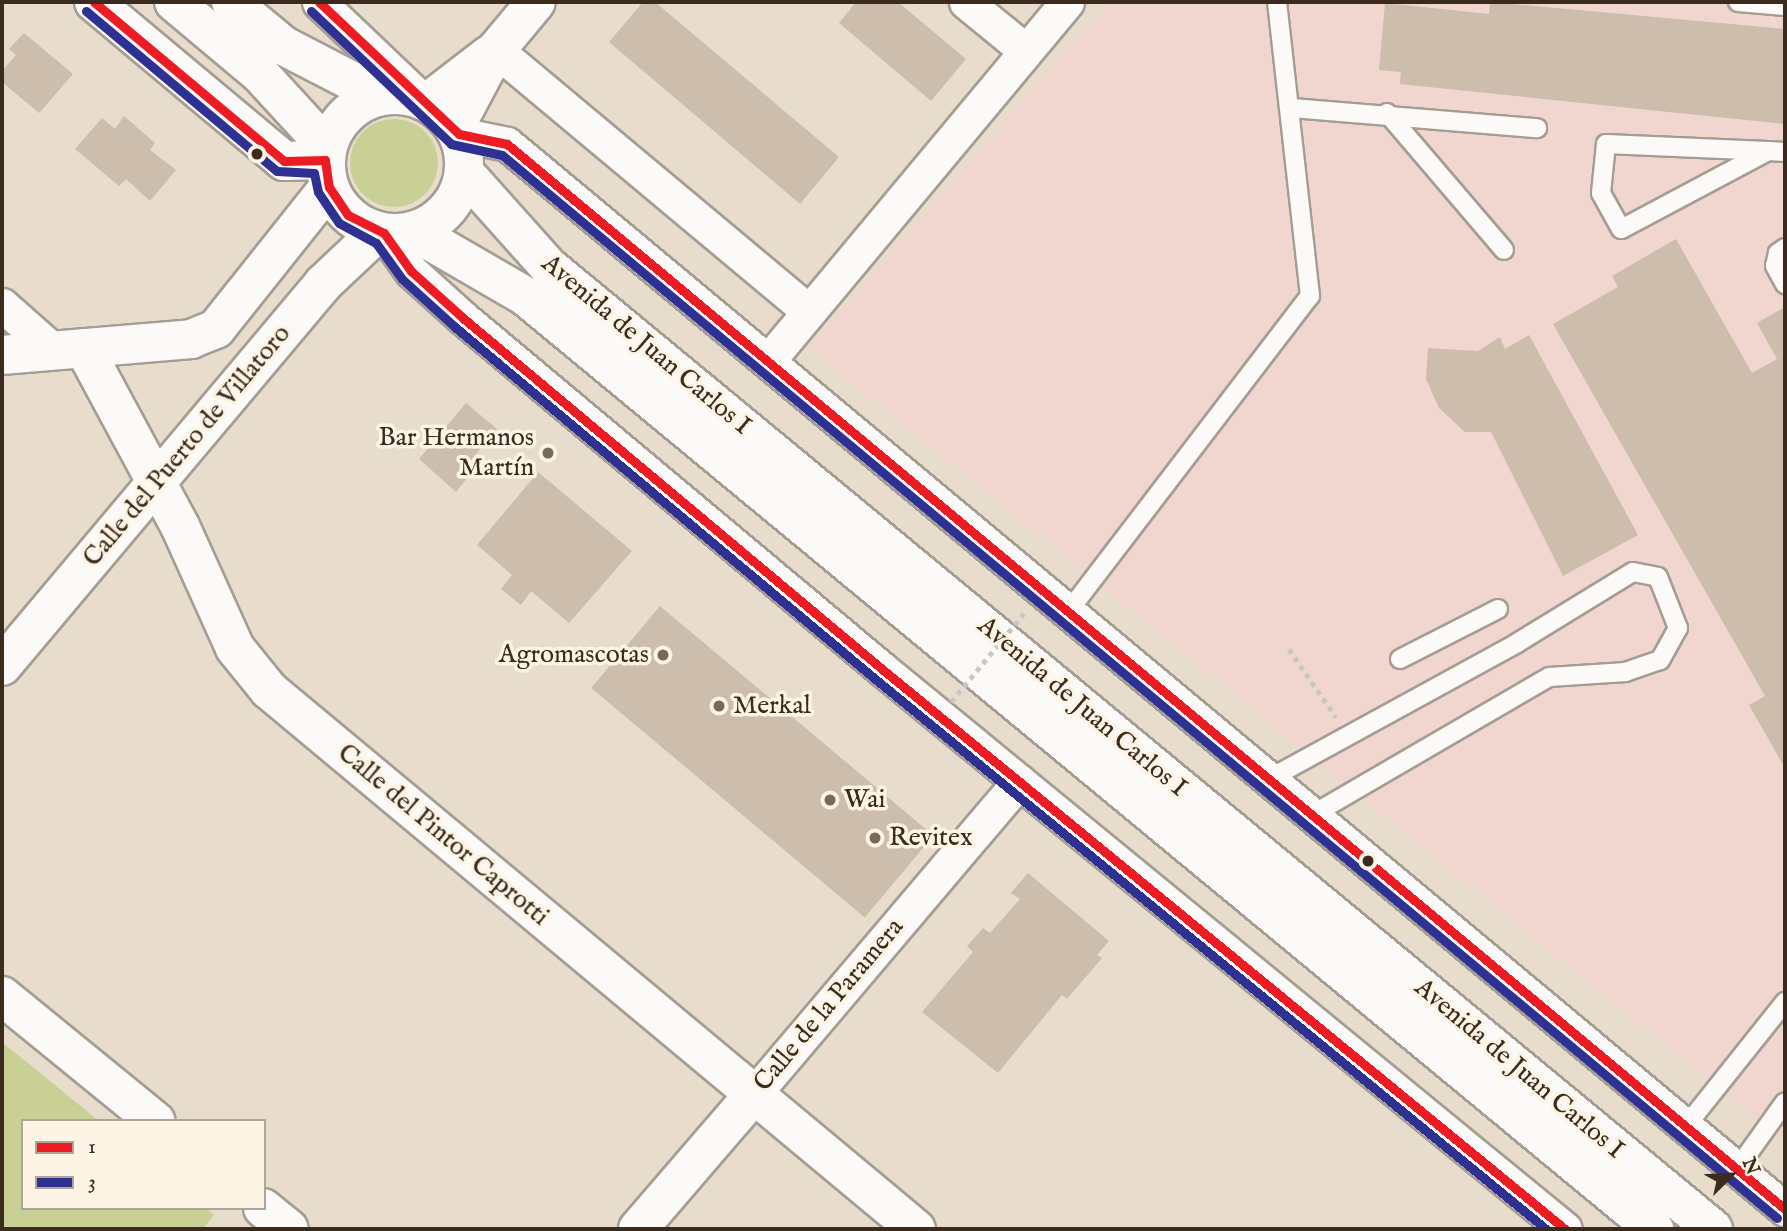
<!DOCTYPE html>
<meta charset="utf-8">
<style>
body{margin:0}
#map{position:relative;width:1787px;height:1231px;overflow:hidden;background:#e8ddcd;font-family:"IM FELL English",serif}
div>[style]{position:absolute}
[style*='--x']{left:calc(var(--x)*1px);top:calc(var(--y)*1px);width:calc(var(--w)*1px);rotate:calc(var(--a)*1deg)}
.built>*{inset:0;background:#f0d6ce}
.green>*{inset:0;background:#c9d096}
.round{border-radius:50%}
.building>*{inset:0;background:#ccbdad;transform-origin:0 0}
.path>*{height:4.5px;margin-top:-2.25px;transform-origin:0;background:repeating-linear-gradient(90deg,#cac7c3 0 5px,transparent 0 10px)}
.roads{filter:drop-shadow(2px 0 #a59d93) drop-shadow(-2px 0 #a59d93) drop-shadow(0 2px #a59d93) drop-shadow(0 -2px #a59d93)}
.lane>*{height:18px;margin:-9px;padding:0 9px;transform-origin:9px;border-radius:9px;background:#fcfaf8}
.street>*{height:33px;margin:-16.5px;padding:0 16.5px;transform-origin:16.5px;border-radius:16.5px;background:#fcfaf8}
.secondary>*{height:38px;margin:-19px;padding:0 19px;transform-origin:19px;border-radius:19px;background:#fcfaf8}
.highway>*{height:38px;margin:-19px;padding:0 19px;transform-origin:19px;border-radius:19px;background:#fcfaf8}
.highway>.ring{margin:-19px;padding:0;box-sizing:content-box;background:none;border:38px solid #fcfaf8;border-radius:50%}
.path-bridge>*{height:4.5px;margin-top:-2.25px;transform-origin:0;background:repeating-linear-gradient(90deg,#cac7c3 0 5px,transparent 0 10px)}
.bus-1>*{height:9px;margin:-4.5px;padding:0 4.5px;transform-origin:4.5px;border-radius:4.5px;background:#ed1c24}
.bus-2>*{height:9px;margin:-4.5px;padding:0 4.5px;transform-origin:4.5px;border-radius:4.5px;background:#2e3092}
.dots>*{width:19px;height:19px;translate:-50% -50%;box-sizing:border-box;border:4px solid #fcf5e5;border-radius:50%}
span{translate:-50% -50%;white-space:nowrap;text-align:center;line-height:1.15;-webkit-text-stroke:7px #fcf5e5;paint-order:stroke}
.street-label{font-size:26px;color:#3b2a1e}
.poi-label{font-size:26px;color:#3b2a1e}
.right{translate:-100% -50%;text-align:right}
.left{translate:0 -50%;text-align:left}
.frame{position:absolute;inset:0;border:4px solid #3b2a1e;pointer-events:none}
.legend{position:absolute;left:21px;top:1119px;width:245px;height:91px;box-sizing:border-box;background:#fcf5e5;border:2px solid #afa495;margin:0;padding:9px 12px;list-style:none;font-size:21px;color:#3b2a1e}
.legend li{display:flex;align-items:center;gap:14px;height:35px}
.legend b{width:35px;border:2px solid #afa495}
.north{position:absolute;left:1696px;top:1140px;width:70px;height:70px;-webkit-text-stroke:5px #fcf5e5;paint-order:stroke;rotate:66deg;font-size:19px;font-weight:700;line-height:28px;text-align:center;color:#3b2a1e}
.north::after{content:'';display:block;margin:auto;width:24px;height:32px;background:#3b2a1e;clip-path:polygon(50% 0,100% 100%,50% 72%,0 100%)}
</style>
<div id="map">
<div class="built">
<i style="clip-path:polygon(1108px 2px,1785px 2px,1785px 1143px,809px 348px)"></i>
</div>
<div class="green">
<i class="round" style="left:350px;top:119px;width:88px;height:88px"></i>
<i style="clip-path:polygon(2px 1042px,99px 1121px,23px 1121px,23px 1208px,206px 1208px,214px 1215px,203px 1229px,2px 1229px)"></i>
</div>
<div class="building">
<i style="clip-path:polygon(643px 2px,655px 2px,839px 157px,800px 204px,609px 42px)"></i>
<i style="clip-path:polygon(856px 2px,898px 2px,966px 59px,931px 101px,839px 23px)"></i>
<i style="clip-path:polygon(1490px 2px,1785px 29px,1785px 124px,1400px 84px,1401px 72px,1379px 70px,1385px 3px,1489px 14px)"></i>
<i style="clip-path:polygon(24px 33px,73px 74px,39px 113px,2px 82px,2px 71px,16px 55px,9px 49px)"></i>
<i style="clip-path:polygon(124px 116px,155px 143px,150px 150px,176px 170px,150px 201px,126px 179px,119px 186px,75px 149px,102px 118px,115px 129px)"></i>
<i style="clip-path:polygon(1676px 239px,1752px 373px,1777px 359px,1757px 323px,1785px 307px,1785px 768px,1749px 705px,1765px 696px,1553px 324px,1618px 287px,1612px 276px)"></i>
<i style="clip-path:polygon(1529px 335px,1638px 535px,1563px 576px,1491px 432px,1465px 432px,1439px 408px,1426px 379px,1428px 348px,1478px 351px,1500px 337px,1505px 349px)"></i>
<i style="clip-path:polygon(466px 403px,497px 429px,462px 471px,468px 477px,456px 492px,419px 459px)"></i>
<i style="clip-path:polygon(538px 472px,632px 551px,569px 623px,531px 591px,521px 605px,501px 589px,512px 575px,477px 545px)"></i>
<i style="left:660px;top:606px;width:357px;height:107px;rotate:40deg"></i>
<i style="clip-path:polygon(1028px 873px,1109px 941px,1097px 955px,1102px 958px,1067px 999px,1062px 995px,998px 1073px,922px 1012px,973px 952px,967px 946px,983px 928px,990px 933px,1020px 899px,1011px 893px)"></i>
</div>
<div class="path">
<i style="--x:1289;--y:649;--w:83;--a:55.3"></i>
</div>
<div class="roads">
<div class="lane">
<i style="--x:1738;--y:2;--w:47;--a:4.9"></i>
<i style="--x:1292;--y:108;--w:246;--a:4.7"></i>
<i style="--x:1387;--y:113;--w:180;--a:49.5"></i>
<i style="--x:1768;--y:151;--w:166;--a:152"></i>
<i style="--x:1621;--y:229;--w:41;--a:-119.1"></i>
<i style="--x:1601;--y:193;--w:49;--a:-84.2"></i>
<i style="--x:1606;--y:144;--w:162;--a:2.5"></i>
<i style="--x:1768;--y:151;--w:17;--a:3"></i>
<i style="--x:1785;--y:248;--w:9;--a:144"></i>
<i style="--x:1778;--y:253;--w:13;--a:103"></i>
<i style="--x:1775;--y:266;--w:21;--a:61"></i>
<i style="--x:1068;--y:612;--w:398;--a:-52.6"></i>
<i style="--x:1310;--y:296;--w:296;--a:-96.4"></i>
<i style="--x:1400;--y:659;--w:110;--a:-27"></i>
<i style="--x:1269;--y:779;--w:283;--a:-28.7"></i>
<i style="--x:1517;--y:643;--w:136;--a:-31.5"></i>
<i style="--x:1633;--y:572;--w:25;--a:11"></i>
<i style="--x:1658;--y:577;--w:55;--a:68.6"></i>
<i style="--x:1678;--y:628;--w:37;--a:119"></i>
<i style="--x:1660;--y:660;--w:36;--a:161"></i>
<i style="--x:1626;--y:672;--w:77;--a:176.3"></i>
<i style="--x:1549;--y:677;--w:274;--a:149.8"></i>
<i style="--x:1686;--y:1126;--w:159;--a:-51.4"></i>
<i style="--x:1737;--y:1169;--w:82;--a:-54.4"></i>
</div>
<div class="street">
<i style="--x:319;--y:2;--w:141;--a:43.6"></i>
<i style="--x:966;--y:2;--w:77;--a:39.2"></i>
<i style="--x:496;--y:50;--w:408;--a:39.9"></i>
<i style="--x:459;--y:134;--w:49;--a:11.8"></i>
<i style="--x:507;--y:144;--w:1664;--a:39.81"></i>
<i style="--x:384;--y:233;--w:47;--a:54.6"></i>
<i style="--x:411;--y:271;--w:70;--a:42.1"></i>
<i style="--x:463;--y:318;--w:547;--a:39.95"></i>
<i style="--x:882;--y:669;--w:883;--a:39.35"></i>
<i style="--x:2;--y:305;--w:69;--a:41.5"></i>
<i style="--x:768;--y:361;--w:467;--a:-50.2"></i>
<i style="--x:754;--y:1094;--w:410;--a:-49.7"></i>
</div>
<div class="secondary">
<i style="--x:94;--y:2;--w:248;--a:39.9"></i>
<i style="--x:284;--y:161;--w:41;--a:-1.4"></i>
<i style="--x:428;--y:102;--w:77;--a:-37.6"></i>
<i style="--x:455;--y:127;--w:87;--a:-62"></i>
<i style="--x:496;--y:50;--w:62;--a:-50.2"></i>
<i style="--x:84;--y:348;--w:202;--a:61.7"></i>
<i style="--x:180;--y:526;--w:134;--a:65.7"></i>
<i style="--x:235;--y:648;--w:54;--a:51"></i>
<i style="--x:269;--y:690;--w:842;--a:39.8"></i>
<i style="--x:2;--y:355;--w:190;--a:-4.8"></i>
<i style="--x:191;--y:339;--w:27;--a:-22"></i>
<i style="--x:216;--y:329;--w:181;--a:-51.5"></i>
<i style="--x:2;--y:666;--w:500;--a:-49.95"></i>
<i style="--x:324;--y:283;--w:74;--a:-43.4"></i>
<i style="--x:2;--y:996;--w:198;--a:39.2"></i>
<i style="--x:263;--y:1208;--w:33;--a:39"></i>
<i style="--x:638;--y:1229;--w:178;--a:-49.3"></i>
</div>
<div class="highway">
<i style="--x:174;--y:2;--w:112;--a:39.9"></i>
<i style="--x:260;--y:74;--w:99;--a:47.5"></i>
<i style="--x:231;--y:2;--w:69;--a:39.7"></i>
<i style="--x:284;--y:46;--w:107;--a:27.3"></i>
<i class="ring" style="left:326px;top:95px;width:100px;height:100px"></i>
<i style="--x:464;--y:172;--w:127;--a:48.2"></i>
<i style="--x:549;--y:267;--w:1510;--a:39.57"></i>
<i style="--x:413;--y:231;--w:129;--a:30.1"></i>
<i style="--x:525;--y:296;--w:1465;--a:39.57"></i>
</div>
</div>
<div class="path-bridge">
<i style="--x:951;--y:702;--w:115;--a:-50.6"></i>
</div>
<div class="bus-1">
<i style="--x:94;--y:2;--w:248;--a:39.9"></i>
<i style="--x:284;--y:161;--w:41;--a:-1.4"></i>
<i style="--x:325;--y:160;--w:27;--a:82"></i>
<i style="--x:329;--y:187;--w:34;--a:56"></i>
<i style="--x:348;--y:215;--w:40;--a:26.6"></i>
<i style="--x:384;--y:233;--w:47;--a:54.6"></i>
<i style="--x:411;--y:271;--w:70;--a:42.1"></i>
<i style="--x:463;--y:318;--w:547;--a:39.95"></i>
<i style="--x:882;--y:669;--w:883;--a:39.35"></i>
<i style="--x:319;--y:2;--w:192;--a:43.3"></i>
<i style="--x:459;--y:134;--w:49;--a:11.8"></i>
<i style="--x:507;--y:144;--w:1664;--a:39.81"></i>
</div>
<div class="bus-2">
<i style="--x:86;--y:11;--w:249;--a:40"></i>
<i style="--x:277;--y:171;--w:37;--a:3"></i>
<i style="--x:314;--y:173;--w:19;--a:78"></i>
<i style="--x:318;--y:192;--w:37;--a:56"></i>
<i style="--x:339;--y:223;--w:42;--a:28.4"></i>
<i style="--x:376;--y:243;--w:44;--a:54.2"></i>
<i style="--x:402;--y:279;--w:72;--a:42.2"></i>
<i style="--x:455;--y:327;--w:547;--a:39.95"></i>
<i style="--x:874;--y:678;--w:869;--a:39.35"></i>
<i style="--x:311;--y:11;--w:193;--a:43.5"></i>
<i style="--x:451;--y:144;--w:52;--a:12.2"></i>
<i style="--x:502;--y:155;--w:1660;--a:39.82"></i>
</div>
<div class="dots">
<i style="left:257px;top:154px;background:#3b2a1e"></i>
<i style="left:548px;top:453px;background:#78695b"></i>
<i style="left:663px;top:655px;background:#78695b"></i>
<i style="left:719px;top:706px;background:#78695b"></i>
<i style="left:830px;top:800px;background:#78695b"></i>
<i style="left:875px;top:838px;background:#78695b"></i>
<i style="left:1368px;top:861px;background:#3b2a1e"></i>
</div>
<div class="street-label">
<span style="left:646px;top:345px;rotate:40deg">Avenida de Juan Carlos I</span>
<span style="left:187px;top:446px;rotate:-50deg">Calle del Puerto de Villatoro</span>
<span style="left:1082px;top:707px;rotate:40deg">Avenida de Juan Carlos I</span>
<span style="left:443px;top:835px;rotate:40deg">Calle del Pintor Caprotti</span>
<span style="left:829px;top:1005px;rotate:-50deg">Calle de la Paramera</span>
<span style="left:1519px;top:1069px;rotate:40deg">Avenida de Juan Carlos I</span>
</div>
<div class="poi-label">
<span class="right" style="left:534px;top:453px">Bar Hermanos<br>Martín</span>
<span class="right" style="left:649px;top:655px">Agromascotas</span>
<span class="left" style="left:733px;top:706px">Merkal</span>
<span class="left" style="left:844px;top:800px">Wai</span>
<span class="left" style="left:889px;top:838px">Revitex</span>
</div>
<div class="frame"></div>
<ul class="legend">
<li><b style="height:9px;background:#ed1c24"></b>1</li>
<li><b style="height:9px;background:#2e3092"></b>3</li>
</ul>
<div class="north">N</div>
</div>
